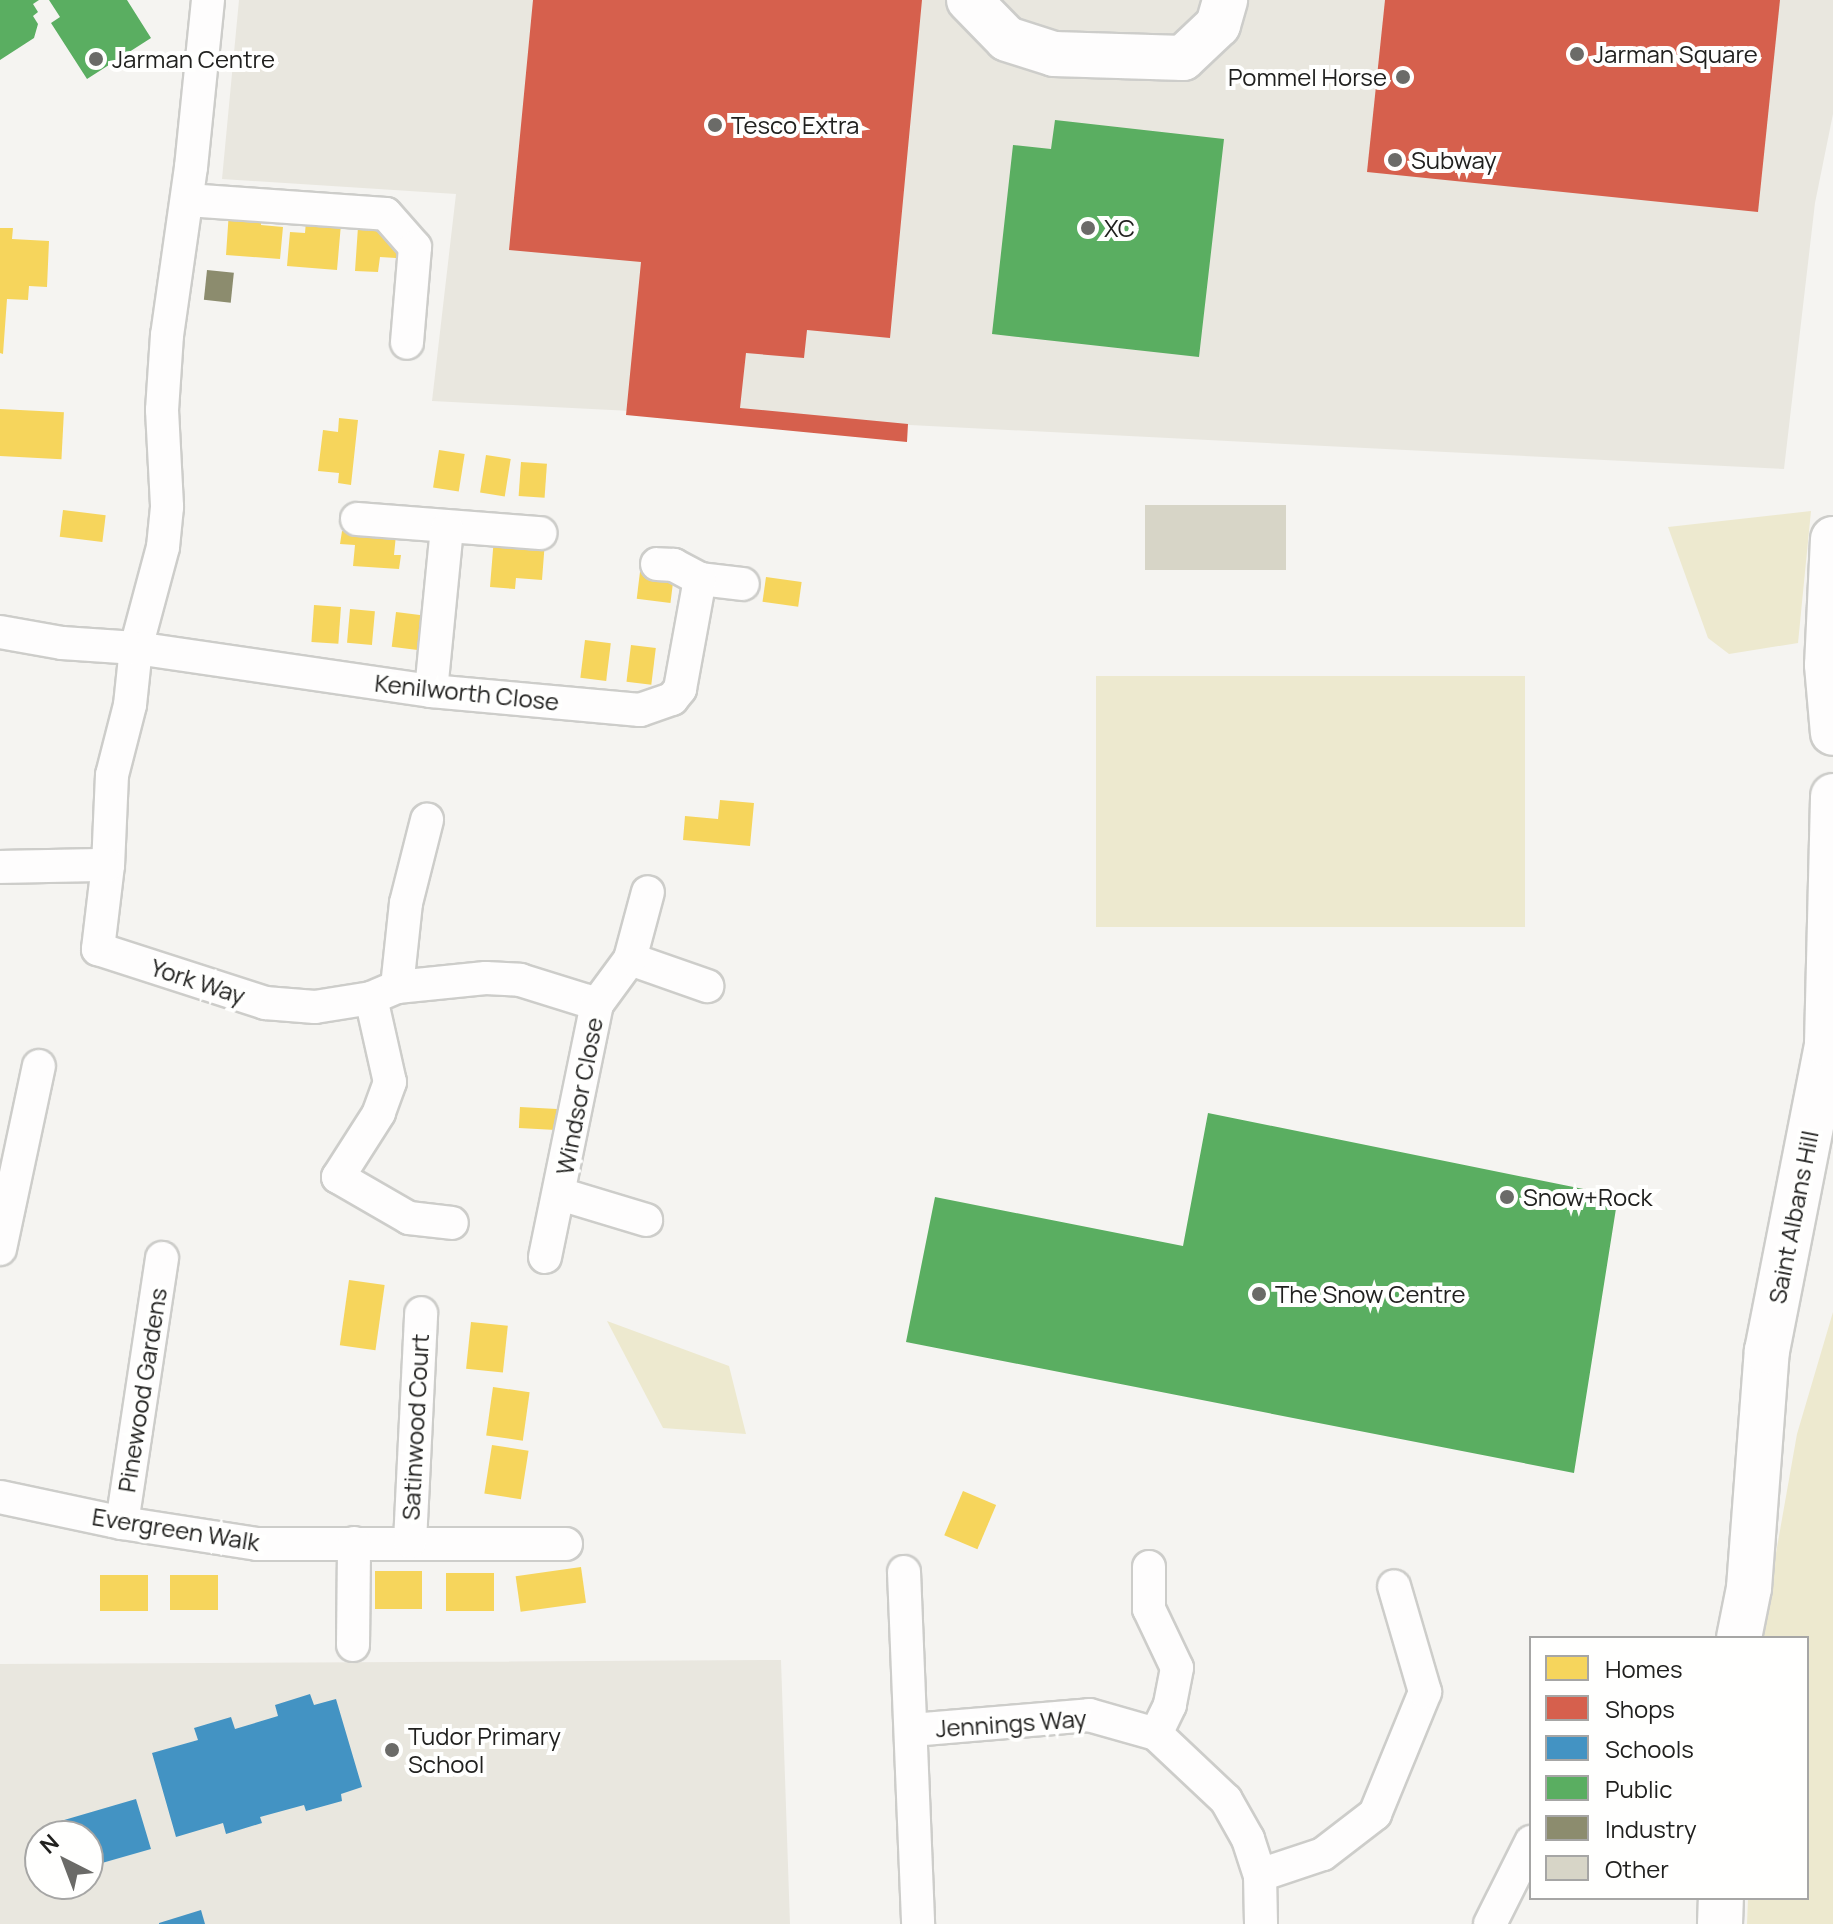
<!DOCTYPE html>
<style>
body{margin:0}
#map{position:relative;width:1833px;height:1924px;overflow:hidden;background:#f5f4f1;font-family:Manrope,sans-serif}
div>[style]{position:absolute}
[style*='--x']{left:calc(var(--x)*1px);top:calc(var(--y)*1px);width:calc(var(--w)*1px);rotate:calc(var(--a)*1deg)}
.built>*{inset:0;background:#e9e7df}
.green>*{inset:0;background:#ede9cf;transform-origin:0 0}
.homes>*{inset:0;background:#f6d55c;transform-origin:0 0}
.shops>*{inset:0;background:#d6604d}
.schools>*{inset:0;background:#4393c3}
.public>*{inset:0;background:#5aae61}
.industry>*{inset:0;background:#8c8c6e;transform-origin:0 0}
.building>*{inset:0;background:#d7d5c7;transform-origin:0 0}
.roads{filter:drop-shadow(2px 0 #cdcdca) drop-shadow(-2px 0 #cdcdca) drop-shadow(0 2px #cdcdca) drop-shadow(0 -2px #cdcdca)}
.street>*{height:32px;margin:-16px;padding:0 16px;transform-origin:16px;border-radius:16px;background:#fefdfd}
.secondary>*{height:44px;margin:-22px;padding:0 22px;transform-origin:22px;border-radius:22px;background:#fefdfd}
.dots>*{width:22px;height:22px;translate:-50% -50%;box-sizing:border-box;border:4px solid #fffffe;border-radius:50%}
span{translate:-50% -50%;white-space:nowrap;text-align:center;line-height:1.15;-webkit-text-stroke:8px #fffffe;paint-order:stroke}
.poi-label{font-size:24px;color:#21211f}
.left{translate:0 -50%;text-align:left}
.right{translate:-100% -50%;text-align:right}
.street-label{font-size:24px;color:#21211f}
.legend{position:absolute;left:1529px;top:1636px;width:280px;height:264px;box-sizing:border-box;background:#fffffe;border:2px solid #a6a6a5;margin:0;padding:10px 14px;list-style:none;font-size:24px;color:#21211f}
.legend li{display:flex;align-items:center;gap:16px;height:40px}
.legend b{width:40px;border:2px solid #a6a6a5}
.north{position:absolute;left:24px;top:1820px;width:80px;height:80px;box-sizing:border-box;background:#fffffe;border:2px solid #a6a6a5;border-radius:50%;rotate:318deg;font-size:22px;font-weight:700;line-height:32px;text-align:center;color:#21211f}
.north::after{content:'';display:block;margin:auto;width:28px;height:36px;background:#6b6b68;clip-path:polygon(50% 0,100% 100%,50% 72%,0 100%)}
</style>
<div id="map">
<div class="built">
<i style="clip-path:polygon(239px 0,1833px 0,1833px 114px,1815px 203px,1784px 469px,432px 401px,456px 194px,222px 179px)"></i>
<i style="clip-path:polygon(evenodd,781px 1660px,790px 1924px,0 1924px,0 1664px,781px 1660px,40px 1836px,88px 1836px,88px 1884px,40px 1884px,40px 1836px)"></i>
</div>
<div class="green">
<i style="clip-path:polygon(1811px 511px,1798px 643px,1729px 654px,1708px 638px,1668px 527px)"></i>
<i style="left:1525px;top:676px;width:251px;height:429px;rotate:90deg"></i>
<i style="clip-path:polygon(1833px 1312px,1833px 1924px,1747px 1924px,1748px 1898px,1807px 1898px,1807px 1638px,1761px 1638px,1797px 1434px)"></i>
<i style="clip-path:polygon(607px 1321px,729px 1366px,746px 1434px,663px 1428px)"></i>
</div>
<div class="homes">
<i style="clip-path:polygon(229px 211px,262px 213px,261px 225px,283px 227px,280px 259px,226px 255px)"></i>
<i style="clip-path:polygon(306px 221px,341px 224px,337px 270px,287px 266px,290px 232px,305px 233px)"></i>
<i style="clip-path:polygon(358px 227px,398px 229px,396px 258px,380px 257px,378px 272px,355px 271px)"></i>
<i style="clip-path:polygon(0 228px,13px 228px,12px 239px,49px 241px,47px 287px,29px 286px,28px 300px,7px 299px,3px 354px,0 353px)"></i>
<i style="left:0;top:409px;width:64px;height:47px;rotate:3deg"></i>
<i style="clip-path:polygon(339px 418px,358px 420px,351px 485px,338px 483px,339px 473px,318px 471px,323px 430px,338px 432px)"></i>
<i style="left:439px;top:450px;width:26px;height:38px;rotate:9deg"></i>
<i style="left:486px;top:455px;width:25px;height:38px;rotate:9deg"></i>
<i style="left:521px;top:462px;width:26px;height:34px;rotate:4deg"></i>
<i style="left:63px;top:510px;width:43px;height:27px;rotate:7deg"></i>
<i style="clip-path:polygon(342px 531px,396px 535px,394px 555px,401px 555px,399px 569px,353px 566px,355px 545px,340px 544px)"></i>
<i style="clip-path:polygon(494px 537px,545px 541px,542px 580px,516px 578px,515px 589px,490px 587px)"></i>
<i style="left:640px;top:572px;width:34px;height:27px;rotate:7deg"></i>
<i style="left:766px;top:577px;width:36px;height:25px;rotate:8deg"></i>
<i style="left:314px;top:605px;width:27px;height:37px;rotate:4deg"></i>
<i style="left:350px;top:609px;width:25px;height:34px;rotate:5deg"></i>
<i style="left:396px;top:612px;width:26px;height:35px;rotate:7deg"></i>
<i style="left:585px;top:640px;width:26px;height:38px;rotate:7deg"></i>
<i style="left:631px;top:645px;width:25px;height:37px;rotate:7deg"></i>
<i style="clip-path:polygon(720px 800px,754px 803px,750px 846px,683px 840px,685px 816px,718px 819px)"></i>
<i style="left:520px;top:1107px;width:37px;height:21px;rotate:3deg"></i>
<i style="left:349px;top:1280px;width:36px;height:66px;rotate:8deg"></i>
<i style="left:471px;top:1322px;width:37px;height:47px;rotate:6deg"></i>
<i style="left:493px;top:1387px;width:37px;height:49px;rotate:8deg"></i>
<i style="left:492px;top:1445px;width:37px;height:49px;rotate:9deg"></i>
<i style="left:963px;top:1491px;width:36px;height:48px;rotate:23deg"></i>
<i style="left:581px;top:1567px;width:36px;height:66px;rotate:82deg"></i>
<i style="left:375px;top:1571px;width:47px;height:38px"></i>
<i style="left:494px;top:1573px;width:38px;height:48px;rotate:90deg"></i>
<i style="left:100px;top:1575px;width:48px;height:36px"></i>
<i style="left:170px;top:1575px;width:48px;height:35px"></i>
</div>
<div class="shops">
<i style="clip-path:polygon(533px 0,922px 0,890px 338px,807px 330px,804px 358px,746px 353px,740px 408px,908px 424px,907px 442px,626px 415px,641px 262px,509px 250px)"></i>
<i style="clip-path:polygon(1385px 0,1780px 0,1758px 212px,1367px 172px)"></i>
</div>
<div class="schools">
<i style="clip-path:polygon(310px 1694px,314px 1705px,336px 1699px,362px 1787px,341px 1794px,342px 1801px,306px 1811px,304px 1805px,260px 1817px,262px 1823px,226px 1834px,223px 1823px,176px 1837px,152px 1753px,198px 1740px,194px 1728px,231px 1717px,235px 1729px,278px 1716px,275px 1705px)"></i>
<i style="clip-path:polygon(136px 1799px,151px 1849px,88px 1867px,88px 1836px,51px 1836px,47px 1825px)"></i>
<i style="clip-path:polygon(201px 1910px,205px 1924px,159px 1924px,159px 1923px)"></i>
</div>
<div class="public">
<i style="clip-path:polygon(0 0,39px 0,33px 4px,38px 12px,33px 16px,38px 24px,34px 38px,0 60px)"></i>
<i style="clip-path:polygon(49px 0,127px 0,151px 38px,87px 79px,51px 23px,60px 17px)"></i>
<i style="clip-path:polygon(1055px 120px,1224px 139px,1199px 357px,992px 334px,1013px 145px,1051px 149px)"></i>
<i style="clip-path:polygon(1208px 1113px,1618px 1196px,1574px 1473px,906px 1342px,935px 1197px,1183px 1246px)"></i>
</div>
<div class="industry">
<i style="left:207px;top:270px;width:27px;height:30px;rotate:6deg"></i>
</div>
<div class="building">
<i style="left:1145px;top:505px;width:141px;height:65px"></i>
</div>
<div class="roads">
<div class="street">
<i style="--x:208;--y:0;--w:168;--a:95.8"></i>
<i style="--x:191;--y:167;--w:170;--a:98.1"></i>
<i style="--x:167;--y:335;--w:75;--a:93.8"></i>
<i style="--x:162;--y:410;--w:97;--a:87"></i>
<i style="--x:167;--y:507;--w:40;--a:95.7"></i>
<i style="--x:163;--y:547;--w:105;--a:105"></i>
<i style="--x:136;--y:648;--w:57;--a:96"></i>
<i style="--x:130;--y:705;--w:72;--a:104.4"></i>
<i style="--x:112;--y:775;--w:90;--a:92.5"></i>
<i style="--x:108;--y:865;--w:85;--a:96.8"></i>
<i style="--x:98;--y:949;--w:176;--a:17.9"></i>
<i style="--x:265;--y:1003;--w:50;--a:4.6"></i>
<i style="--x:315;--y:1007;--w:57;--a:-9.1"></i>
<i style="--x:371;--y:998;--w:28;--a:-23"></i>
<i style="--x:397;--y:987;--w:89;--a:-5.8"></i>
<i style="--x:486;--y:978;--w:34;--a:3"></i>
<i style="--x:520;--y:980;--w:81;--a:17.3"></i>
<i style="--x:187;--y:200;--w:199;--a:4"></i>
<i style="--x:386;--y:214;--w:44;--a:48.7"></i>
<i style="--x:415;--y:247;--w:96;--a:94.8"></i>
<i style="--x:357;--y:519;--w:184;--a:4.4"></i>
<i style="--x:700;--y:579;--w:43;--a:6.6"></i>
<i style="--x:0;--y:632;--w:63;--a:10.1"></i>
<i style="--x:62;--y:643;--w:74;--a:3.9"></i>
<i style="--x:136;--y:648;--w:298;--a:8.3"></i>
<i style="--x:431;--y:691;--w:210;--a:5.2"></i>
<i style="--x:640;--y:710;--w:34;--a:-19"></i>
<i style="--x:672;--y:699;--w:13;--a:-51"></i>
<i style="--x:680;--y:689;--w:112;--a:-79.7"></i>
<i style="--x:700;--y:579;--w:30;--a:-152"></i>
<i style="--x:674;--y:565;--w:17;--a:-177"></i>
<i style="--x:431;--y:691;--w:163;--a:-84.4"></i>
<i style="--x:0;--y:867;--w:108;--a:-1.1"></i>
<i style="--x:630;--y:959;--w:82;--a:19.3"></i>
<i style="--x:397;--y:987;--w:84;--a:-83.9"></i>
<i style="--x:406;--y:903;--w:86;--a:-75.8"></i>
<i style="--x:371;--y:998;--w:86;--a:77.3"></i>
<i style="--x:390;--y:1082;--w:33;--a:110"></i>
<i style="--x:379;--y:1113;--w:76;--a:122.6"></i>
<i style="--x:338;--y:1177;--w:82;--a:30"></i>
<i style="--x:409;--y:1218;--w:43;--a:6.6"></i>
<i style="--x:560;--y:1194;--w:90;--a:16.8"></i>
<i style="--x:0;--y:1249;--w:187;--a:-78"></i>
<i style="--x:545;--y:1257;--w:258;--a:-78.4"></i>
<i style="--x:597;--y:1004;--w:56;--a:-53.7"></i>
<i style="--x:630;--y:959;--w:69;--a:-75"></i>
<i style="--x:0;--y:1497;--w:125;--a:12"></i>
<i style="--x:122;--y:1523;--w:137;--a:8.8"></i>
<i style="--x:257;--y:1544;--w:309;--a:0"></i>
<i style="--x:122;--y:1523;--w:268;--a:-81.4"></i>
<i style="--x:410;--y:1542;--w:229;--a:-87.2"></i>
<i style="--x:1149;--y:1567;--w:42;--a:90"></i>
<i style="--x:1149;--y:1609;--w:65;--a:64.6"></i>
<i style="--x:1177;--y:1668;--w:38;--a:101"></i>
<i style="--x:1170;--y:1705;--w:32;--a:116"></i>
<i style="--x:904;--y:1572;--w:352;--a:87.7"></i>
<i style="--x:353;--y:1645;--w:102;--a:-89.4"></i>
<i style="--x:912;--y:1730;--w:178;--a:-4.8"></i>
<i style="--x:1089;--y:1715;--w:70;--a:15.8"></i>
<i style="--x:1156;--y:1734;--w:96;--a:43.3"></i>
<i style="--x:1226;--y:1800;--w:45;--a:60.6"></i>
<i style="--x:1248;--y:1839;--w:38;--a:72"></i>
<i style="--x:1260;--y:1875;--w:49;--a:88.8"></i>
<i style="--x:1260;--y:1875;--w:66;--a:-18.4"></i>
<i style="--x:1323;--y:1854;--w:66;--a:-37.6"></i>
<i style="--x:1375;--y:1814;--w:132;--a:-67.7"></i>
<i style="--x:1425;--y:1692;--w:110;--a:-106.3"></i>
<i style="--x:1490;--y:1924;--w:92;--a:-63.4"></i>
</div>
<div class="secondary">
<i style="--x:969;--y:0;--w:54;--a:45.7"></i>
<i style="--x:1007;--y:39;--w:49;--a:17.7"></i>
<i style="--x:1054;--y:54;--w:129;--a:1.8"></i>
<i style="--x:1183;--y:58;--w:48;--a:-43.3"></i>
<i style="--x:1218;--y:25;--w:26;--a:-74"></i>
<i style="--x:1833;--y:539;--w:126;--a:92.7"></i>
<i style="--x:1827;--y:665;--w:68;--a:85"></i>
<i style="--x:1739;--y:1638;--w:51;--a:-78.7"></i>
<i style="--x:1749;--y:1588;--w:238;--a:-85.7"></i>
<i style="--x:1767;--y:1351;--w:313;--a:-78.9"></i>
<i style="--x:1827;--y:1044;--w:248;--a:-88.6"></i>
<i style="--x:1720;--y:1924;--w:26;--a:-88"></i>
</div>
</div>
<div class="dots">
<i style="left:1577px;top:54px;background:#6b6b68"></i>
<i style="left:96px;top:59px;background:#6b6b68"></i>
<i style="left:1403px;top:77px;background:#6b6b68"></i>
<i style="left:715px;top:125px;background:#6b6b68"></i>
<i style="left:1395px;top:160px;background:#6b6b68"></i>
<i style="left:1088px;top:228px;background:#6b6b68"></i>
<i style="left:1507px;top:1197px;background:#6b6b68"></i>
<i style="left:1259px;top:1294px;background:#6b6b68"></i>
<i style="left:392px;top:1750px;background:#6b6b68"></i>
</div>
<div class="poi-label">
<span class="left" style="left:1593px;top:54px">Jarman Square</span>
<span class="left" style="left:112px;top:59px">Jarman Centre</span>
<span class="right" style="left:1387px;top:77px">Pommel Horse</span>
<span class="left" style="left:731px;top:125px">Tesco Extra</span>
<span class="left" style="left:1411px;top:160px">Subway</span>
<span class="left" style="left:1104px;top:228px">XC</span>
<span class="left" style="left:1523px;top:1197px">Snow+Rock</span>
<span class="left" style="left:1275px;top:1294px">The Snow Centre</span>
<span class="left" style="left:408px;top:1750px">Tudor Primary<br>School</span>
</div>
<div class="street-label">
<span style="left:467px;top:692px;rotate:6deg">Kenilworth Close</span>
<span style="left:198px;top:981px;rotate:18deg">York Way</span>
<span style="left:579px;top:1096px;rotate:-79deg">Windsor Close</span>
<span style="left:1793px;top:1217px;rotate:-79deg">Saint Albans Hill</span>
<span style="left:142px;top:1390px;rotate:-81deg">Pinewood Gardens</span>
<span style="left:415px;top:1427px;rotate:-87deg">Satinwood Court</span>
<span style="left:176px;top:1529px;rotate:9deg">Evergreen Walk</span>
<span style="left:1011px;top:1723px;rotate:-4deg">Jennings Way</span>
</div>
<ul class="legend">
<li><b style="height:22px;background:#f6d55c"></b>Homes</li>
<li><b style="height:22px;background:#d6604d"></b>Shops</li>
<li><b style="height:22px;background:#4393c3"></b>Schools</li>
<li><b style="height:22px;background:#5aae61"></b>Public</li>
<li><b style="height:22px;background:#8c8c6e"></b>Industry</li>
<li><b style="height:22px;background:#d7d5c7"></b>Other</li>
</ul>
<div class="north">N</div>
</div>
